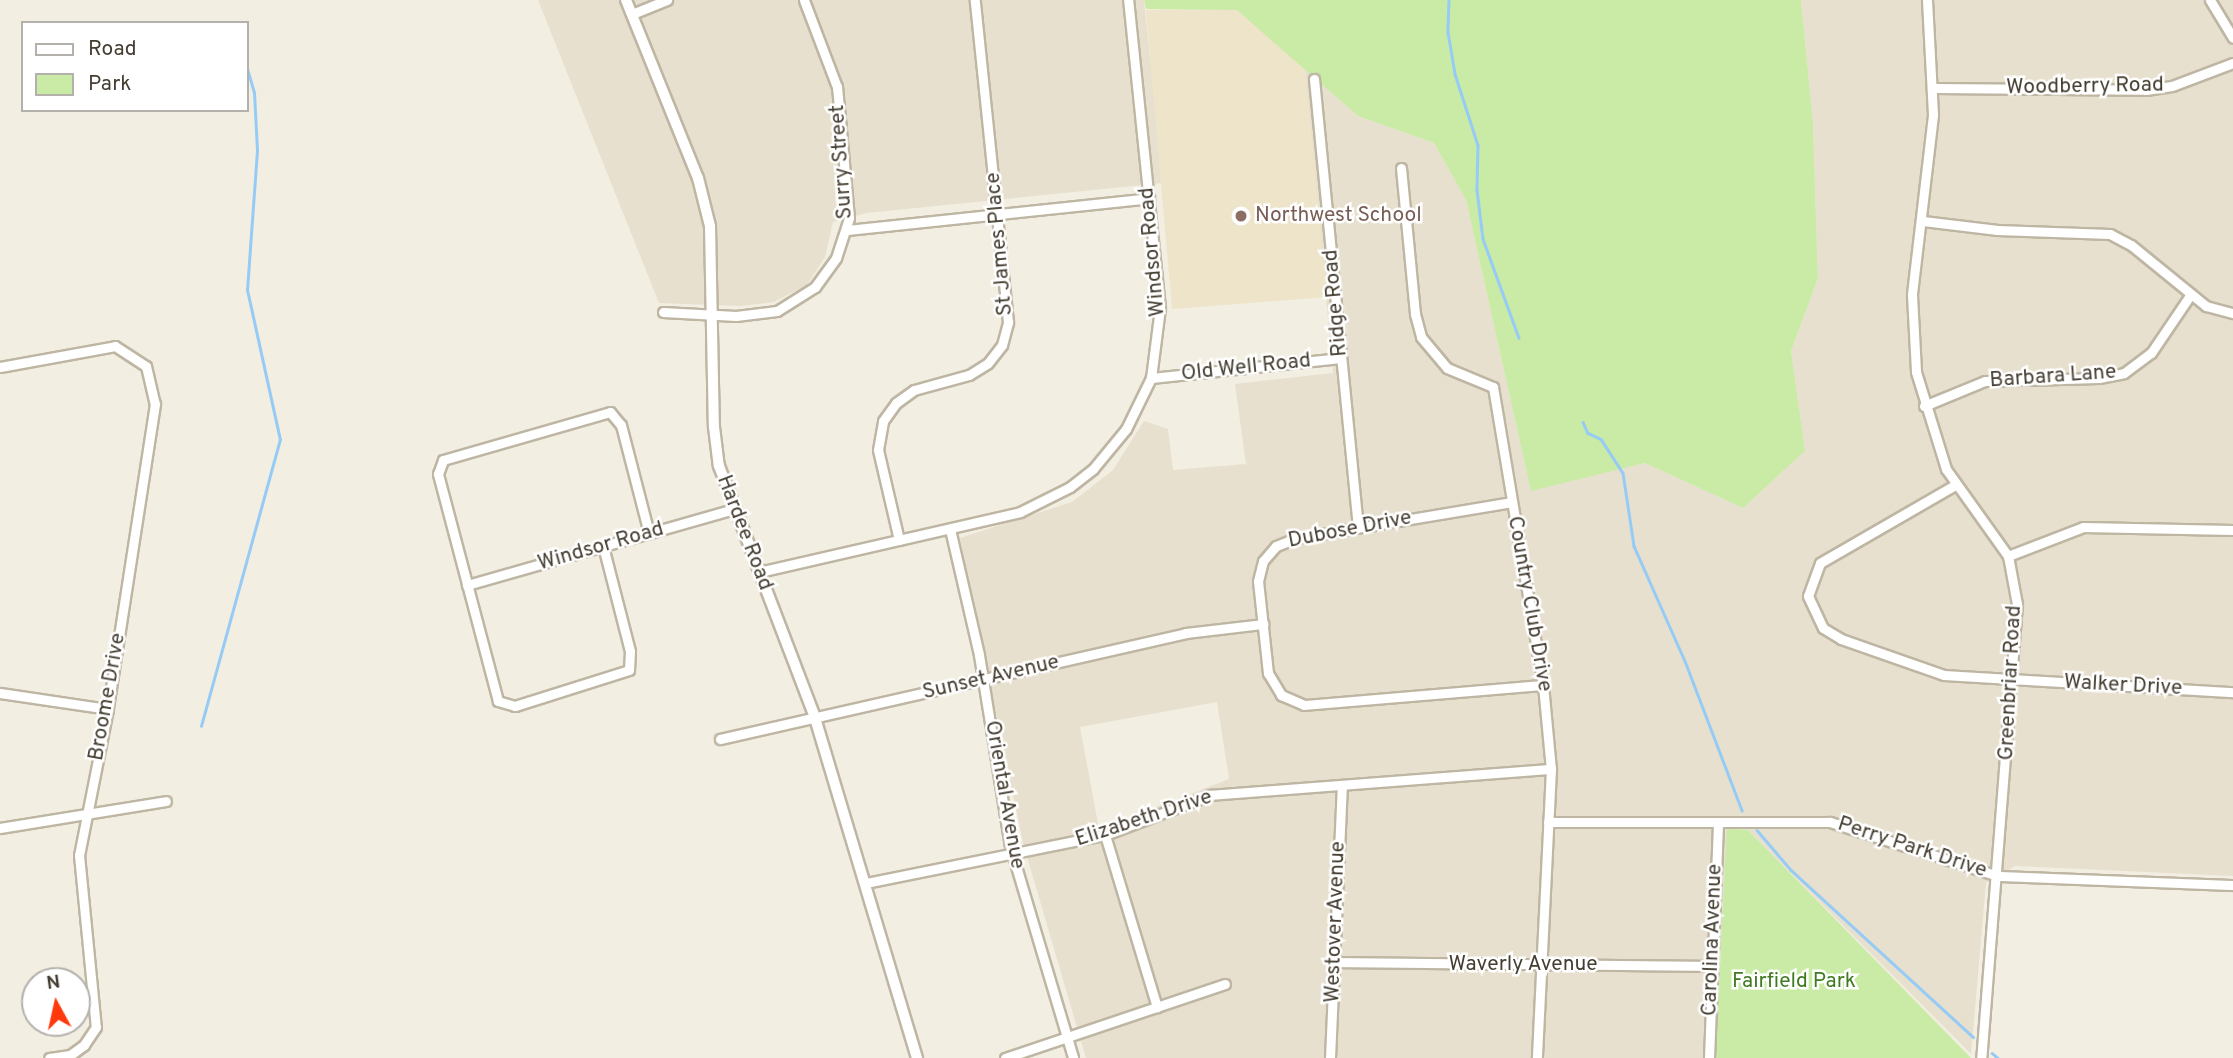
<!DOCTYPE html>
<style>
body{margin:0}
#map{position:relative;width:2233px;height:1058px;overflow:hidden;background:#f2eee1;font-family:Overpass,sans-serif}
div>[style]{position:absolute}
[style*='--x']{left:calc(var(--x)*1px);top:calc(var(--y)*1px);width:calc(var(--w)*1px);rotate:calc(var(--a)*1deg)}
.residential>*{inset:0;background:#e7e0ce}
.education>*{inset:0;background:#ede4c9}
.green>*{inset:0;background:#c9eba5}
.stream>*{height:2.5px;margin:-1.25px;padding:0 1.25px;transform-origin:1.25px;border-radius:1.25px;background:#96cbf6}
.roads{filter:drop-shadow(2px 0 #beb6a3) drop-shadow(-2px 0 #beb6a3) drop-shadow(0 2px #beb6a3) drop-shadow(0 -2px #beb6a3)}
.minor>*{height:9px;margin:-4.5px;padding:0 4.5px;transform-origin:4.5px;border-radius:4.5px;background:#fff}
.tertiary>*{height:10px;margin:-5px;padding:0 5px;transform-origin:5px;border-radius:5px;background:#fff}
.dots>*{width:19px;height:19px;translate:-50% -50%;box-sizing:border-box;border:4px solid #fff;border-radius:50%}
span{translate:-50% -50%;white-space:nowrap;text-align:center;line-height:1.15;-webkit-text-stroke:5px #fff;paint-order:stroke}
.street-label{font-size:21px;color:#443d31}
.education-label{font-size:21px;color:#785e54}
.left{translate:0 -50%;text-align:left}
.park-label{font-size:21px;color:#3f7a20}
.legend{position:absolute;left:21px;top:21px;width:228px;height:91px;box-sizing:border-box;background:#fff;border:2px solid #b4b1ad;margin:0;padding:9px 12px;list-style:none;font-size:21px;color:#443d31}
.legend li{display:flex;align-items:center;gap:14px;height:35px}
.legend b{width:35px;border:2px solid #b4b1ad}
.north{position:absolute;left:21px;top:967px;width:70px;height:70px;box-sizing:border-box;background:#fff;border:2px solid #b4b1ad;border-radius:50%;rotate:352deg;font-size:19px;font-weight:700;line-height:28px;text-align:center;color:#443d31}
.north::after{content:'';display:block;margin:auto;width:24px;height:32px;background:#ff390b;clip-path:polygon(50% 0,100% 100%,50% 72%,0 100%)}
</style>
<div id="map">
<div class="residential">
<i style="clip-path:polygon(538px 0,1144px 0,1163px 183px,866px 213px,833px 222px,825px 257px,807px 285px,774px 302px,740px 306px,659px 303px)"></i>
<i style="clip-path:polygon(evenodd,1801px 0,2233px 0,2233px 876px,2015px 866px,1986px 883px,1971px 1054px,1748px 830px,1728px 828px,1715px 1058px,1086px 1058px,1023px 843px,960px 538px,1072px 502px,1113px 470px,1144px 421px,1168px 429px,1173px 470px,1246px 464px,1235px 384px,1333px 373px,1305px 69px,1358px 116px,1434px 143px,1466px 200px,1531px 490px,1645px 463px,1743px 508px,1805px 451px,1791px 351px,1818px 278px,1813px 123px,1801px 0,1217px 702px,1229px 779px,1099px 829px,1080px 727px,1217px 702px)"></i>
</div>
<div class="education">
<i style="clip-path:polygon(1237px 9px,1305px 69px,1327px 297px,1172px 309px,1146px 10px)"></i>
</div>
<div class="green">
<i style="clip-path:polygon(1144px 0,1801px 0,1813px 123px,1818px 278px,1791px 351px,1805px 451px,1743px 508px,1645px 463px,1531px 491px,1466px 200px,1434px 143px,1358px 116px,1237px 10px,1146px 9px)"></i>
<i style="clip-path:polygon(1727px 828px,1748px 830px,1971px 1058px,1715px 1058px)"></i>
</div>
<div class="stream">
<i style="--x:1449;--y:0;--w:32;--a:92"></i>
<i style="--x:1448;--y:32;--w:43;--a:80.5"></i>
<i style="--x:1455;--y:74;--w:75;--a:72.1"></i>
<i style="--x:1478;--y:145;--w:45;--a:91.3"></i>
<i style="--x:1477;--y:190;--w:49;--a:83"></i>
<i style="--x:1483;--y:239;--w:105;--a:70"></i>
<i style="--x:1583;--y:422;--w:12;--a:66"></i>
<i style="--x:1588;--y:433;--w:14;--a:25"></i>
<i style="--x:1601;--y:439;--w:40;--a:57.1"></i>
<i style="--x:1623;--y:473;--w:74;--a:81.4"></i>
<i style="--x:1634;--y:546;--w:126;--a:66.1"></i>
<i style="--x:1685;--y:661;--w:160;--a:69.1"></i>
<i style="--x:201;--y:726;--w:297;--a:-74.6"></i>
<i style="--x:280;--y:440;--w:154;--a:-102.4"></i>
<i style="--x:247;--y:290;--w:140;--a:-85.9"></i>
<i style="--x:257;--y:150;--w:57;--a:-93"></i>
<i style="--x:254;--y:93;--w:26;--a:-106"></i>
<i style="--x:1757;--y:830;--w:52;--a:49.6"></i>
<i style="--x:1791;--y:870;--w:247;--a:42.5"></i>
<i style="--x:1992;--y:1053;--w:8;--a:40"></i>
</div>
<div class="roads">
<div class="minor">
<i style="--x:1927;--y:0;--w:115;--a:87"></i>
<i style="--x:1933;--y:115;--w:181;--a:96.7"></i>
<i style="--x:1912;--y:295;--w:77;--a:87"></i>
<i style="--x:1916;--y:372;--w:102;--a:72.8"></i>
<i style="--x:1946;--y:469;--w:107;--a:54.5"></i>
<i style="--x:2008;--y:556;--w:49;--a:79.4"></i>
<i style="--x:2017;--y:604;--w:455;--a:94.5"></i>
<i style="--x:2210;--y:0;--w:44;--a:58.8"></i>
<i style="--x:632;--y:14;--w:38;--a:-22"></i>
<i style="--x:1314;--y:79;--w:450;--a:84.4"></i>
<i style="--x:1934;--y:88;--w:212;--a:0.5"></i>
<i style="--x:2146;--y:90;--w:26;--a:-9"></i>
<i style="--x:2172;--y:86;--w:65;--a:-20.7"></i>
<i style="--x:1401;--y:168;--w:147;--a:84.5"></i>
<i style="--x:1415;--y:314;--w:24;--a:75"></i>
<i style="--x:1421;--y:337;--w:40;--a:50"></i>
<i style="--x:1447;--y:368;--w:50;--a:22.4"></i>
<i style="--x:1493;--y:387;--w:302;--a:80.5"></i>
<i style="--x:1543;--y:685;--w:84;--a:84.6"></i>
<i style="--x:1551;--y:769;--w:289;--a:92.8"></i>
<i style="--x:1923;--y:221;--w:75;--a:6.9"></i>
<i style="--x:1997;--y:230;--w:113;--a:2"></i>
<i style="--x:2110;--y:234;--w:24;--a:28"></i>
<i style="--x:2131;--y:245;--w:97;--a:39.1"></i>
<i style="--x:2206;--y:306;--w:28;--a:15"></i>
<i style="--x:847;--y:230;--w:304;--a:-6"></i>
<i style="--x:663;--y:312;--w:73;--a:3.1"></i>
<i style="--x:736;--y:316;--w:41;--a:-7"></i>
<i style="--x:777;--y:311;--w:45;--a:-32.3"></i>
<i style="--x:815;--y:287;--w:36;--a:-54"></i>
<i style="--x:836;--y:258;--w:42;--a:-72"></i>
<i style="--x:849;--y:218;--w:132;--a:-95.2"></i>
<i style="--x:837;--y:87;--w:93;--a:-110.8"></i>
<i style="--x:0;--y:367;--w:117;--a:-10.3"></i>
<i style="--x:115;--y:346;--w:37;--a:33"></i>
<i style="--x:146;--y:366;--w:39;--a:77"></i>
<i style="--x:155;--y:404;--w:309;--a:98.8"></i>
<i style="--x:108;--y:709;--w:149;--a:101.2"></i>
<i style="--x:79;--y:855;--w:173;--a:84.4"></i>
<i style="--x:96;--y:1027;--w:22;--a:124"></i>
<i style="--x:84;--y:1045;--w:17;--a:144"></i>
<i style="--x:70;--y:1055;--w:21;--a:172"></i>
<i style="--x:1151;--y:378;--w:191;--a:-6"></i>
<i style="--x:1924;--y:406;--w:66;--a:-22.3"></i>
<i style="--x:1985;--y:381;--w:114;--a:-1.5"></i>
<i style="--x:2099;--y:378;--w:25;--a:-11"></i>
<i style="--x:2124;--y:373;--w:34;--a:-37"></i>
<i style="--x:2151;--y:353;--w:71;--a:-55.9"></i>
<i style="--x:1955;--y:485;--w:156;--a:150"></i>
<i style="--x:1820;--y:563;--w:35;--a:110"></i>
<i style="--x:1808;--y:596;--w:35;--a:65"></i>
<i style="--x:1823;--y:628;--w:21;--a:31"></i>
<i style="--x:1841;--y:639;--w:109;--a:19.3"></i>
<i style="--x:1944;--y:675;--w:289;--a:3.4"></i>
<i style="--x:1512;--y:502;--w:219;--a:170.5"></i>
<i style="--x:1296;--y:538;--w:22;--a:158"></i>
<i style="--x:1276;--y:546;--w:20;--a:131"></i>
<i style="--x:1263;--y:561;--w:21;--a:104"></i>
<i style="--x:1258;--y:581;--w:93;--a:83.8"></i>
<i style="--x:1268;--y:673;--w:26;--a:59"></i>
<i style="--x:1281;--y:695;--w:25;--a:23"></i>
<i style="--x:1304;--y:705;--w:240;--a:-4.8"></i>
<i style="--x:950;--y:529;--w:129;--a:77"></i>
<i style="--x:979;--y:655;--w:193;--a:80.8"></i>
<i style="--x:1010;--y:846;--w:221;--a:73.4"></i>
<i style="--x:899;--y:540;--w:92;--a:-103.1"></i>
<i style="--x:878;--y:450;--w:29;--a:-80"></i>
<i style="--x:883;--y:421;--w:22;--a:-54"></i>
<i style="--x:896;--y:403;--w:22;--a:-36"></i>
<i style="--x:914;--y:390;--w:57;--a:-15.3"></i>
<i style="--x:969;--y:375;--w:22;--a:-32"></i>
<i style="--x:988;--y:363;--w:23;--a:-52"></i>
<i style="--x:1002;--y:345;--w:24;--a:-75"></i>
<i style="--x:1008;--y:322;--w:324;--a:-95.9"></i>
<i style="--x:603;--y:546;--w:108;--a:75.6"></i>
<i style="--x:630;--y:651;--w:19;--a:93"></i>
<i style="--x:629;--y:670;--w:120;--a:162.5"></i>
<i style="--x:515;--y:706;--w:18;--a:-164"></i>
<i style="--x:498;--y:701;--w:235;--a:-104.8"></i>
<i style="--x:438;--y:474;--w:15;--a:-70"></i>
<i style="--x:443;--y:460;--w:174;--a:-16"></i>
<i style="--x:610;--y:412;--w:17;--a:50"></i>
<i style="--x:621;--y:425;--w:112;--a:75.5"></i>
<i style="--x:2008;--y:556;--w:80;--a:-21.1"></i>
<i style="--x:2083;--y:527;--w:150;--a:1.1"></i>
<i style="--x:759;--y:572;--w:268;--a:-12.9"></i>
<i style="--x:1020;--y:512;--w:56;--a:-26.6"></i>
<i style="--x:1070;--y:487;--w:29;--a:-38"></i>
<i style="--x:1093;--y:469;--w:52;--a:-50.5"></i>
<i style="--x:1126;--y:429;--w:57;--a:-63.9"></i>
<i style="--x:1151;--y:378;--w:71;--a:-82.7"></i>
<i style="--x:1160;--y:308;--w:310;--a:-95.9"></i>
<i style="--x:467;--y:585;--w:278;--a:-15.9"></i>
<i style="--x:0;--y:693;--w:109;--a:8.4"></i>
<i style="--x:720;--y:739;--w:478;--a:-12.8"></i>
<i style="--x:1186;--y:633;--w:78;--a:-6.7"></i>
<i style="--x:1548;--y:822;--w:282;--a:0"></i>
<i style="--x:1830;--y:822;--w:176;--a:17.8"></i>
<i style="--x:1998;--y:876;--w:235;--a:2.2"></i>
<i style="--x:0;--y:828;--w:168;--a:-9.2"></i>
<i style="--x:1105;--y:835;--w:180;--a:73.2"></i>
<i style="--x:866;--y:883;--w:244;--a:-11.4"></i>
<i style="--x:1105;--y:835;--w:112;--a:-20.9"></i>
<i style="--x:1210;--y:795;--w:342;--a:-4.4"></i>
<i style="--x:1334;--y:962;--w:378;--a:0.6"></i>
<i style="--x:1005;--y:1058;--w:232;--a:-18.6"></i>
<i style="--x:1330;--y:1058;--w:273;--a:-87.5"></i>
<i style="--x:1709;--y:1058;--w:235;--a:-87.8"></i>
</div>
<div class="tertiary">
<i style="--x:626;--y:0;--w:192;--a:68"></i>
<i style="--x:698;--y:178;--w:49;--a:76"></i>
<i style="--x:710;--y:226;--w:201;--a:88.9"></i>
<i style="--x:714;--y:427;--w:39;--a:83"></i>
<i style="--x:719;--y:466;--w:270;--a:69.1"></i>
<i style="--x:815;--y:718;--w:355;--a:73.3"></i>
</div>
</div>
<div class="dots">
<i style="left:1241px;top:216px;background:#8d6e63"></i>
</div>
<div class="street-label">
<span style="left:2085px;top:87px;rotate:-1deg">Woodberry Road</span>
<span style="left:842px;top:162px;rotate:-94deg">Surry Street</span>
<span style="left:1000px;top:244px;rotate:-95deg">St James Place</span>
<span style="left:1153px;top:252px;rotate:-95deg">Windsor Road</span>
<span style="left:1336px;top:303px;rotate:-95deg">Ridge Road</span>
<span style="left:1246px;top:368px;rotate:-6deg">Old Well Road</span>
<span style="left:2053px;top:377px;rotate:-4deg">Barbara Lane</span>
<span style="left:1350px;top:530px;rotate:-11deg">Dubose Drive</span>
<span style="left:744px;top:533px;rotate:69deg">Hardee Road</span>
<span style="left:601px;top:547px;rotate:-16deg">Windsor Road</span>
<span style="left:1529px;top:604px;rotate:80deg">Country Club Drive</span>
<span style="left:991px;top:678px;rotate:-13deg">Sunset Avenue</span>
<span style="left:2011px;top:683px;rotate:-87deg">Greenbriar Road</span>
<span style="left:2123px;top:686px;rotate:3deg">Walker Drive</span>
<span style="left:108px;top:697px;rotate:-80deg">Broome Drive</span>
<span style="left:1004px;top:795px;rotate:80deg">Oriental Avenue</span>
<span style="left:1144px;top:819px;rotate:-18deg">Elizabeth Drive</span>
<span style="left:1912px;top:848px;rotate:18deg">Perry Park Drive</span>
<span style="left:1336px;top:922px;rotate:-88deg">Westover Avenue</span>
<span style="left:1713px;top:940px;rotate:-88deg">Carolina Avenue</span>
<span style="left:1523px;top:965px">Waverly Avenue</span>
</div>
<div class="education-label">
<span class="left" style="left:1255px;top:216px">Northwest School</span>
</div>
<div class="park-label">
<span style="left:1794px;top:982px">Fairfield Park</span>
</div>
<ul class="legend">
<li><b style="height:9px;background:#fff"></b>Road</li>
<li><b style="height:19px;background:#c9eba5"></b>Park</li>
</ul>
<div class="north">N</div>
</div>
